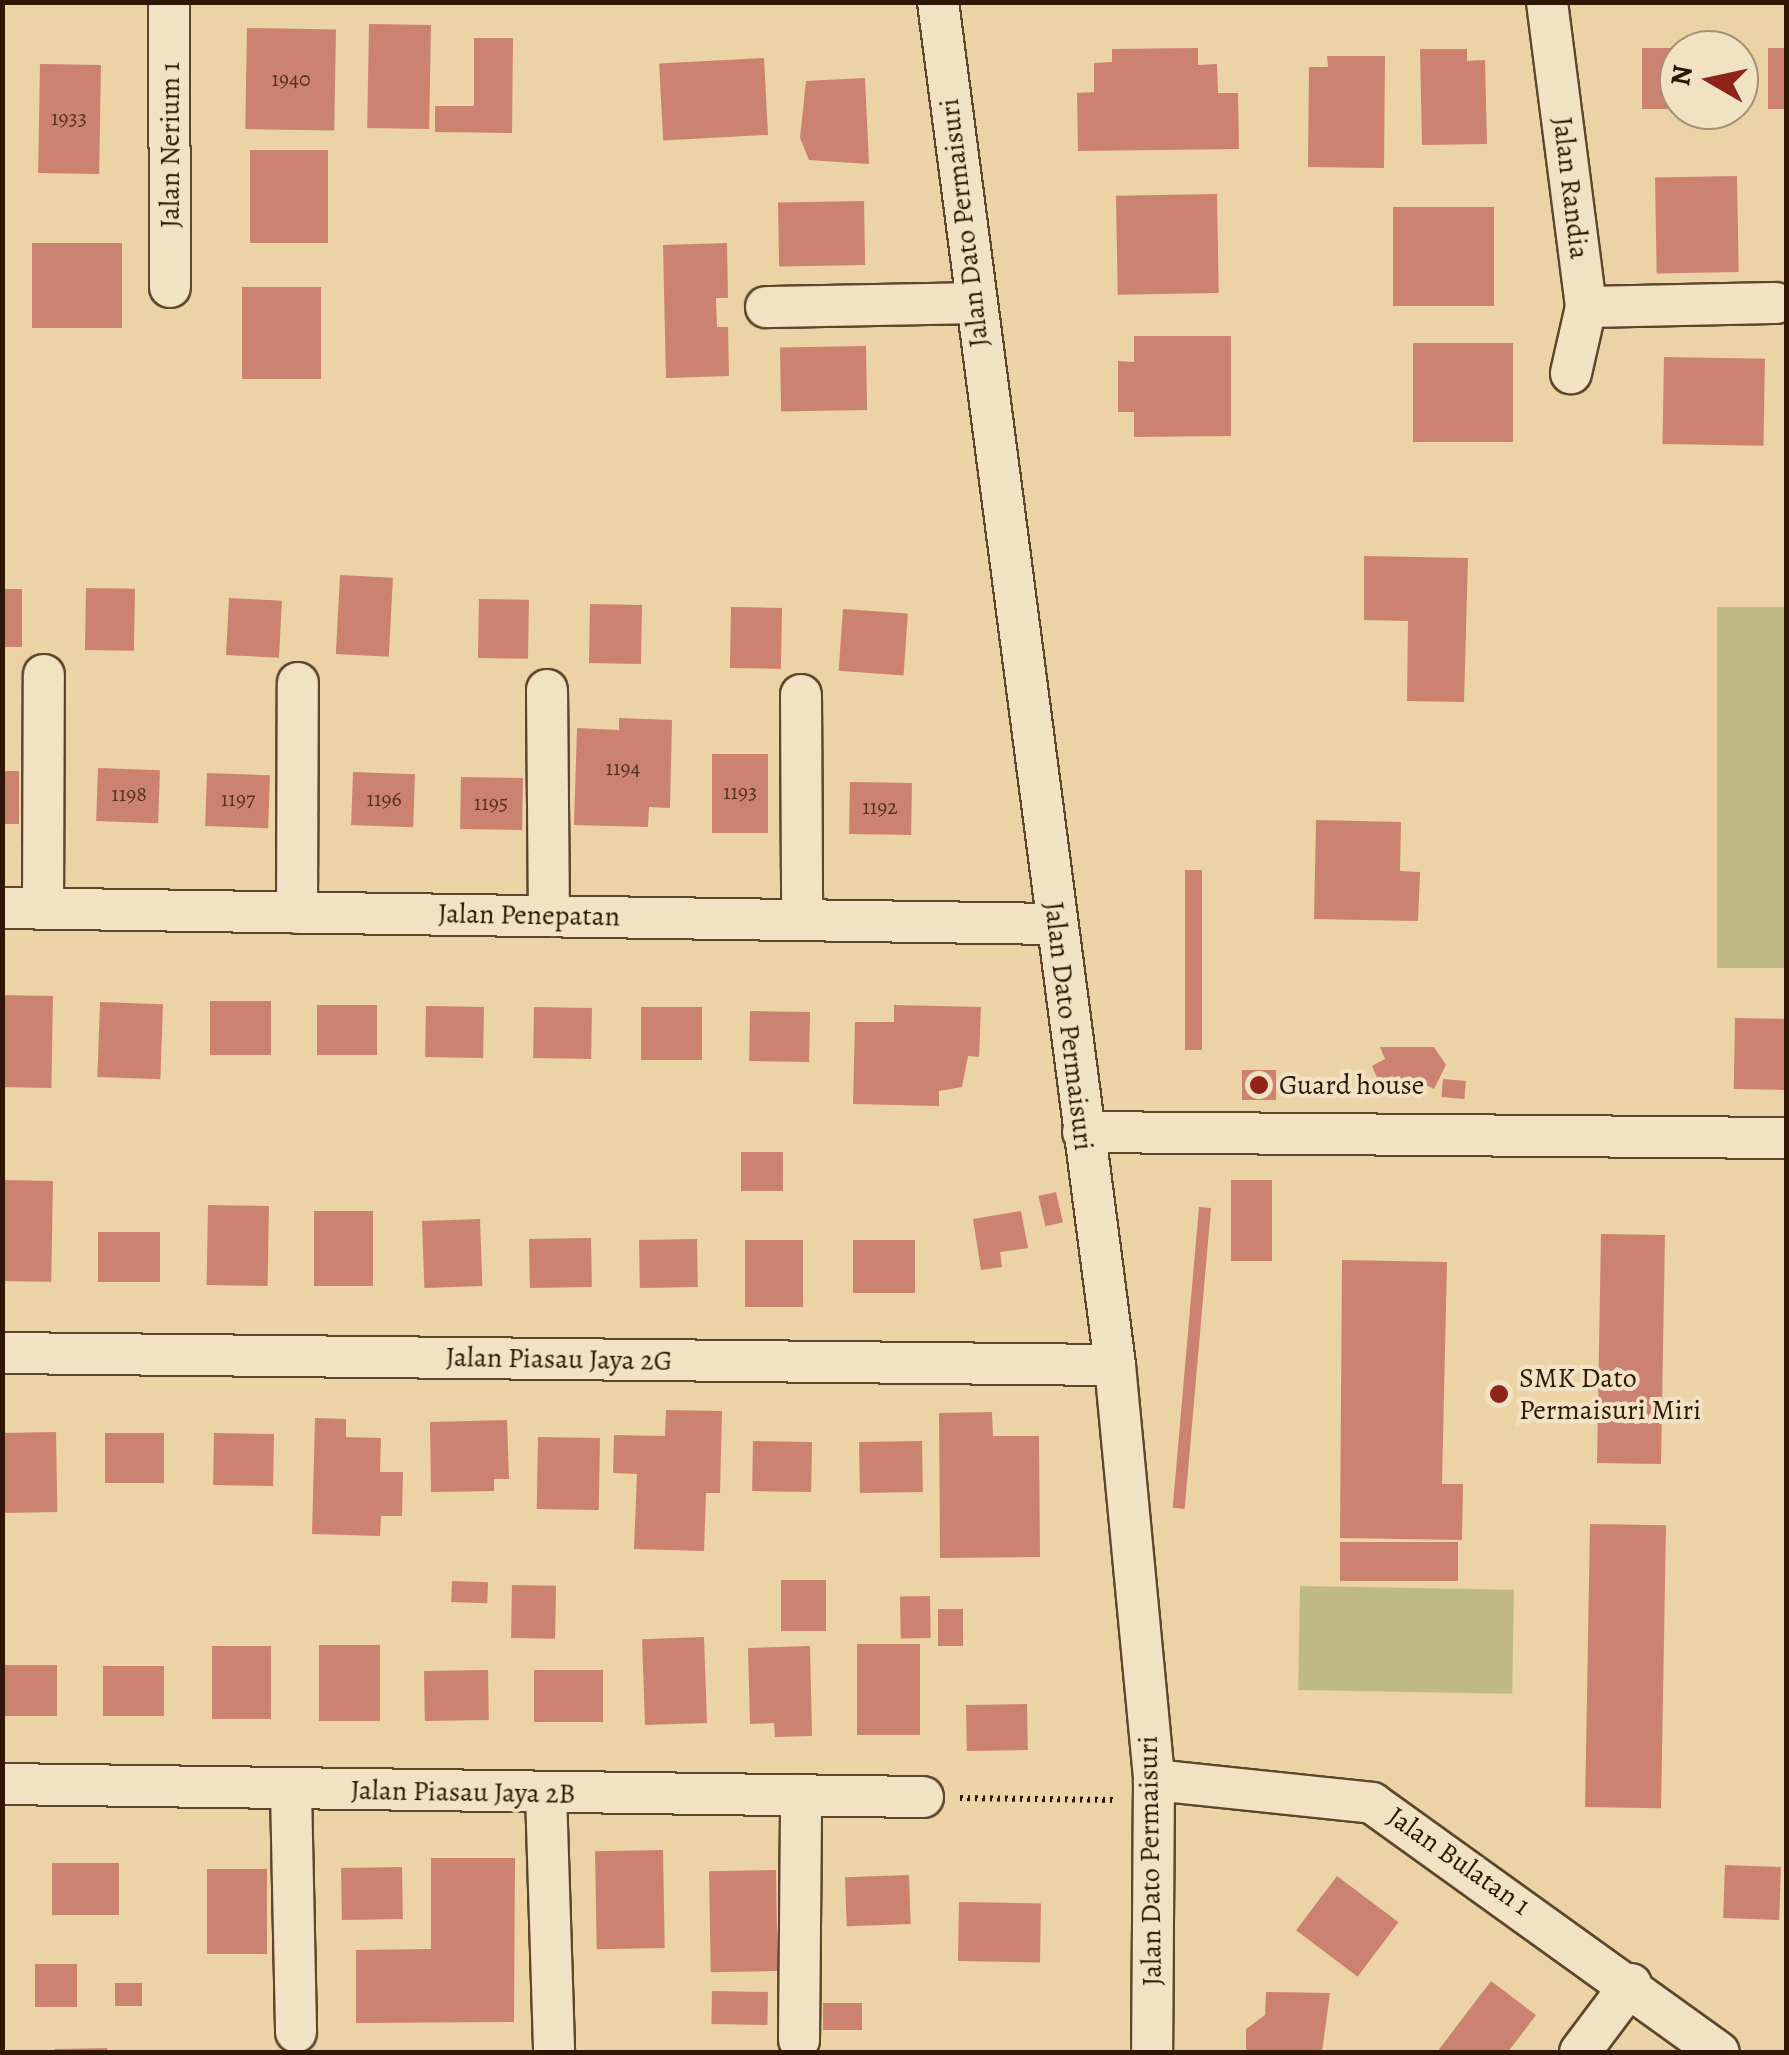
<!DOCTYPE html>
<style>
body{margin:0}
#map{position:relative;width:1789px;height:2055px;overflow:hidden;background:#ebd3a5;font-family:Alegreya,serif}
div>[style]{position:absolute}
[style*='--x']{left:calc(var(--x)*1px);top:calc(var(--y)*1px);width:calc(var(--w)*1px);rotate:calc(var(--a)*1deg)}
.green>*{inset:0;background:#beba82;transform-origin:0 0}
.building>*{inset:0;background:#cc8271;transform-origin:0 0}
.path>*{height:6px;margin-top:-3px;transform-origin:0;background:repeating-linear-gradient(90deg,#2f1605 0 2.5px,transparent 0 7.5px)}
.roads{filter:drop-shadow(2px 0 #5e452d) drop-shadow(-2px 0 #5e452d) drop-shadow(0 2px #5e452d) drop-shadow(0 -2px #5e452d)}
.minor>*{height:40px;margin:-20px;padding:0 20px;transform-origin:20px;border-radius:20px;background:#f2e2c4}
.dots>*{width:28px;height:28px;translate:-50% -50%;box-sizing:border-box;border:5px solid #f2e2c4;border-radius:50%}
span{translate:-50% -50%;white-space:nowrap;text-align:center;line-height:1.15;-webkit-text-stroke:8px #f2e2c4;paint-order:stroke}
.number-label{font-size:22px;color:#563120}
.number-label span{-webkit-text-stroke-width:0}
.street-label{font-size:28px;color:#2f1605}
.poi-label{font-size:28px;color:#2f1605}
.left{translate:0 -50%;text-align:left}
.frame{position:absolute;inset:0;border:5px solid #2f1605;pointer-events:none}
.north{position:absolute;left:1659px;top:30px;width:100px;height:100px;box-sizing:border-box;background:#f2e2c4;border:2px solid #a49078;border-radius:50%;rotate:279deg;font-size:28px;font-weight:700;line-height:40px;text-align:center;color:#2f1605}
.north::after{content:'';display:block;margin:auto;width:35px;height:45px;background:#8f2418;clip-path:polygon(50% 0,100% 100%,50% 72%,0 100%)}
</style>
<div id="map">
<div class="green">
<i style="left:1717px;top:607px;width:69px;height:361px"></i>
<i style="left:1300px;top:1586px;width:214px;height:104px;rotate:1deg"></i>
</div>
<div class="building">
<i style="left:369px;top:24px;width:62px;height:104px;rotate:1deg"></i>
<i style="left:247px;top:28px;width:89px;height:101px;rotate:1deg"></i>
<i style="clip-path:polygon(474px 38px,513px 38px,512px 133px,435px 132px,435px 106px,474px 106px)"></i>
<i style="clip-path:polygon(1198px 48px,1198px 65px,1217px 64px,1218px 93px,1238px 93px,1239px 149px,1078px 151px,1077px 93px,1094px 92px,1094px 63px,1112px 62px,1112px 49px)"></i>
<i style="left:1642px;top:48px;width:37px;height:61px"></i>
<i style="left:1768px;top:48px;width:18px;height:61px"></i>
<i style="clip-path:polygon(1420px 49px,1467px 49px,1467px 61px,1485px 60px,1487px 144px,1422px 145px)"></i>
<i style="clip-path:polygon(1327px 56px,1385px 56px,1384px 168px,1308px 167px,1309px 67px,1328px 67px)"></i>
<i style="left:764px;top:58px;width:77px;height:105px;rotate:87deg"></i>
<i style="left:40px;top:64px;width:61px;height:109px;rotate:1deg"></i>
<i style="clip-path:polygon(865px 78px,869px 164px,809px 160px,800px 138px,806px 81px)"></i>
<i style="left:328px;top:150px;width:93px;height:78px;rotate:90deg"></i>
<i style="left:1737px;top:176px;width:96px;height:82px;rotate:89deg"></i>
<i style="left:1217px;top:194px;width:99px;height:101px;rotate:89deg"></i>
<i style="left:864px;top:201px;width:64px;height:86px;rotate:89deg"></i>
<i style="left:1393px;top:207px;width:101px;height:99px"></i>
<i style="left:32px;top:243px;width:90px;height:85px"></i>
<i style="clip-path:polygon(727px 243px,728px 298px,716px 298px,717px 327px,728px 327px,729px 376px,666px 378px,663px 245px)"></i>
<i style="left:242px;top:287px;width:79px;height:92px"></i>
<i style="clip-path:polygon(1134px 336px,1231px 336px,1231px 436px,1134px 437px,1134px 412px,1118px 412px,1118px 361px,1134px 362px)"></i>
<i style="left:1413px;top:343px;width:100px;height:99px"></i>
<i style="left:866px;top:346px;width:64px;height:86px;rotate:89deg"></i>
<i style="left:1664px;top:357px;width:101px;height:87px;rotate:1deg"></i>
<i style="clip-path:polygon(1364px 556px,1468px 558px,1464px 702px,1407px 701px,1408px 621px,1364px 620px)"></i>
<i style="left:340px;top:575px;width:53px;height:79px;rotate:3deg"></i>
<i style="left:86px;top:588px;width:49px;height:62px;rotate:1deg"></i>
<i style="left:2px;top:589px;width:20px;height:58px"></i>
<i style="left:229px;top:598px;width:53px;height:57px;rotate:3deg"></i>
<i style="left:479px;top:599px;width:50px;height:59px;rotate:1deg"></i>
<i style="left:590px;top:604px;width:52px;height:59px;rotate:1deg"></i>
<i style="left:731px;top:607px;width:51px;height:61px;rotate:1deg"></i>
<i style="left:843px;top:609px;width:65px;height:62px;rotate:4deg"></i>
<i style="clip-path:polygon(619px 718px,672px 720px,670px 808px,649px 807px,648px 827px,574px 825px,577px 728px,619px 730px)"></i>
<i style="left:712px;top:754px;width:56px;height:79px"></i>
<i style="left:98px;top:768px;width:62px;height:53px;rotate:2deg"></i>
<i style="left:2px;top:771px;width:17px;height:53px"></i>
<i style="left:353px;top:772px;width:62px;height:53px;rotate:2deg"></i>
<i style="left:207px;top:773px;width:63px;height:53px;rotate:2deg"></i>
<i style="left:461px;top:777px;width:62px;height:52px;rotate:1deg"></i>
<i style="left:850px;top:782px;width:62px;height:52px;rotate:1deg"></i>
<i style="clip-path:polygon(1316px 820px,1401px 822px,1400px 871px,1420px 872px,1418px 921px,1314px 919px)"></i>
<i style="left:1185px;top:870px;width:17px;height:180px"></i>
<i style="left:2px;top:995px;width:51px;height:92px;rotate:1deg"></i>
<i style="left:210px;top:1001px;width:61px;height:54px"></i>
<i style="left:100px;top:1002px;width:63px;height:75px;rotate:2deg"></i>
<i style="left:377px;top:1005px;width:50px;height:60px;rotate:90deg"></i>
<i style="clip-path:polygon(894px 1005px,981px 1007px,979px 1057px,968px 1056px,962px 1087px,939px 1091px,939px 1106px,853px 1104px,855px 1022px,894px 1022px)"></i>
<i style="left:426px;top:1006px;width:58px;height:51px;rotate:1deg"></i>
<i style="left:534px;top:1007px;width:58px;height:51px;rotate:1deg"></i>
<i style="left:641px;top:1007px;width:61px;height:53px"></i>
<i style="left:750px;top:1011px;width:60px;height:50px;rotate:1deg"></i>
<i style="left:1735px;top:1018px;width:51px;height:71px;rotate:1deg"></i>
<i style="clip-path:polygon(1380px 1047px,1434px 1047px,1446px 1065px,1434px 1089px,1409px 1076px,1382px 1089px,1372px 1066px,1385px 1059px)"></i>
<i style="left:1242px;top:1070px;width:34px;height:30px"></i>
<i style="left:1443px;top:1079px;width:23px;height:18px;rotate:5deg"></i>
<i style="left:741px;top:1152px;width:42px;height:39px"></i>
<i style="left:2px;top:1180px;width:51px;height:101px;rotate:1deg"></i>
<i style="left:1231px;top:1180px;width:41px;height:81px"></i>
<i style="left:1056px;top:1192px;width:31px;height:18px;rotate:77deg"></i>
<i style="left:208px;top:1205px;width:61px;height:80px;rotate:1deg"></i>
<i style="left:1199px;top:1207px;width:12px;height:302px;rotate:5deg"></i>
<i style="left:314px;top:1211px;width:59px;height:75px"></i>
<i style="clip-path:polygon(1021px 1211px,1028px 1248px,1000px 1252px,1002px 1267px,981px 1270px,973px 1219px)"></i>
<i style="left:480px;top:1219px;width:67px;height:58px;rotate:88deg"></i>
<i style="left:160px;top:1232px;width:50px;height:62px;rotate:90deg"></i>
<i style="left:1601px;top:1234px;width:64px;height:229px;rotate:1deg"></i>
<i style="left:591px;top:1238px;width:49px;height:62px;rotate:89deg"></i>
<i style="left:697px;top:1239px;width:48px;height:58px;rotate:89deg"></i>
<i style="left:803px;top:1240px;width:67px;height:58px;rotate:90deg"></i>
<i style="left:853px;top:1240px;width:62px;height:53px"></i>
<i style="clip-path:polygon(1342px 1260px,1447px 1262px,1442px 1484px,1463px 1484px,1462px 1540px,1340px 1538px)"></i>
<i style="clip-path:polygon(666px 1410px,722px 1411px,720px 1493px,706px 1493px,704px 1551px,634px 1549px,637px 1474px,613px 1473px,614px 1435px,665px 1436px)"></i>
<i style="clip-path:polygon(992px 1412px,993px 1436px,1039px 1436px,1040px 1557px,940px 1558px,939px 1413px)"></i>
<i style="clip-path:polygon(315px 1418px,346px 1419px,346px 1437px,381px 1438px,380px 1472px,403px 1472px,402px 1516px,381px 1516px,380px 1536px,312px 1534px)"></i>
<i style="clip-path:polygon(507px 1420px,509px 1479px,494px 1479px,494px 1491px,431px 1492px,430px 1422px)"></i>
<i style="left:56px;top:1432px;width:80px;height:54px;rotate:89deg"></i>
<i style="left:164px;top:1433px;width:50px;height:59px;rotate:90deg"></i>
<i style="left:214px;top:1433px;width:60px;height:52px;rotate:1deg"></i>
<i style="left:538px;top:1437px;width:62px;height:72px;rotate:1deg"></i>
<i style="left:753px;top:1441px;width:59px;height:50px;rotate:1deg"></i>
<i style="left:922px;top:1441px;width:51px;height:63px;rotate:89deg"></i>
<i style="left:1590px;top:1524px;width:76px;height:283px;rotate:1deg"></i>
<i style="left:1340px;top:1542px;width:118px;height:39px"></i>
<i style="left:781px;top:1580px;width:45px;height:51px"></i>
<i style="left:452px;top:1581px;width:36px;height:21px;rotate:2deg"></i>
<i style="left:512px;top:1585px;width:44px;height:53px;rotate:1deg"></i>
<i style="left:930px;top:1596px;width:42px;height:30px;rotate:89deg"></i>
<i style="left:938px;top:1609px;width:25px;height:37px"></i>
<i style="left:704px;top:1637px;width:86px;height:62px;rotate:88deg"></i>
<i style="left:857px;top:1644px;width:63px;height:91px"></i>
<i style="left:319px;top:1645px;width:61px;height:76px"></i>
<i style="left:212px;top:1646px;width:59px;height:73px"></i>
<i style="clip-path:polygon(810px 1646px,812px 1736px,775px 1737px,774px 1723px,750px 1724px,748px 1648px)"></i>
<i style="left:2px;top:1665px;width:55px;height:51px"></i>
<i style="left:164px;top:1666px;width:50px;height:61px;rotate:90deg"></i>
<i style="left:488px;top:1670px;width:50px;height:64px;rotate:89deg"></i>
<i style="left:534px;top:1670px;width:69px;height:52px"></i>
<i style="left:1027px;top:1704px;width:46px;height:61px;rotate:89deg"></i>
<i style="left:663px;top:1850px;width:98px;height:68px;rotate:89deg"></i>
<i style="clip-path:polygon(431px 1858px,515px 1858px,514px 2022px,356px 2023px,356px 1950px,431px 1949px)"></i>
<i style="left:119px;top:1863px;width:52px;height:67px;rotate:90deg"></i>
<i style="left:1725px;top:1865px;width:56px;height:53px;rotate:2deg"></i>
<i style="left:402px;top:1867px;width:52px;height:61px;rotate:89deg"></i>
<i style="left:267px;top:1869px;width:85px;height:60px;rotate:90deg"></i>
<i style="left:776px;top:1870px;width:101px;height:67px;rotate:89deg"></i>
<i style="left:909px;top:1875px;width:49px;height:64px;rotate:88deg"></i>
<i style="left:1337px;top:1876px;width:77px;height:68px;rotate:37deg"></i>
<i style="left:959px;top:1902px;width:82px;height:59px;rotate:1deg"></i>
<i style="left:35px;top:1964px;width:42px;height:43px"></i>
<i style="clip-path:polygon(1491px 1981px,1536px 2015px,1508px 2052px,1437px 2052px)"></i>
<i style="left:115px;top:1983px;width:27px;height:23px"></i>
<i style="left:712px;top:1991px;width:56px;height:33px;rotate:1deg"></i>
<i style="clip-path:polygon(1266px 1992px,1330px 1993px,1322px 2052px,1246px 2052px,1246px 2029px,1265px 2015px)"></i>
<i style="left:823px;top:2003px;width:39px;height:27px"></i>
<i style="clip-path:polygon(107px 2048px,107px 2052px,54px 2052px,54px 2049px)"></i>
</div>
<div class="path">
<i style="--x:960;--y:1798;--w:157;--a:0.7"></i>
</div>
<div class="roads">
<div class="minor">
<i style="--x:169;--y:2;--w:285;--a:89.8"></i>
<i style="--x:938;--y:2;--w:1374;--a:82.6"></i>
<i style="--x:1115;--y:1365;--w:417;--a:84.6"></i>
<i style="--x:1154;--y:1780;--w:272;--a:90.4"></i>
<i style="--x:1547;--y:2;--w:307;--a:82.7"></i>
<i style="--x:1586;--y:307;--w:68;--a:102.8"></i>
<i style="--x:766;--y:307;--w:207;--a:-1.1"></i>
<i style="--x:1586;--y:307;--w:190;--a:-1.2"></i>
<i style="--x:547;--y:690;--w:225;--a:89.5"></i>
<i style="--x:801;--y:695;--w:223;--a:89.7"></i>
<i style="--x:2;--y:908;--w:1054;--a:0.87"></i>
<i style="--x:43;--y:909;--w:234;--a:-89.8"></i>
<i style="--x:297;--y:913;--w:230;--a:-89.8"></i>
<i style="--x:1083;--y:1132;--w:703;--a:0.49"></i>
<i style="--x:2;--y:1353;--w:1113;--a:0.62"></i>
<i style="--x:1154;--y:1780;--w:219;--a:6"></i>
<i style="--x:1372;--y:1803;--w:427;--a:35.7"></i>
<i style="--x:2;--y:1784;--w:921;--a:0.81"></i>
<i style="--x:291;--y:1790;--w:242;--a:88.8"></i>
<i style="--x:546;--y:1793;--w:259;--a:88.2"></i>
<i style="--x:799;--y:2040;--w:245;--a:-89.5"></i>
<i style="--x:1580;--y:2052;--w:85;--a:-53.1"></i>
</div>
</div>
<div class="dots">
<i style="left:1259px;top:1085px;background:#8f2418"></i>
<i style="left:1499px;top:1394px;background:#8f2418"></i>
</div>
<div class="number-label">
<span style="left:291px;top:80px">1940</span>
<span style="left:69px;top:119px">1933</span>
<span style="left:623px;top:769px">1194</span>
<span style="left:740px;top:793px">1193</span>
<span style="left:129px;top:795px">1198</span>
<span style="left:238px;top:800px">1197</span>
<span style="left:384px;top:800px">1196</span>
<span style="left:491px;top:804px">1195</span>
<span style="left:880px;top:808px">1192</span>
</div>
<div class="street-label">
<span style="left:170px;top:145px;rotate:-90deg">Jalan Nerium 1</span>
<span style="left:1571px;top:188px;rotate:83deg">Jalan Randia</span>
<span style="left:964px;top:223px;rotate:-97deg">Jalan Dato Permaisuri</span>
<span style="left:529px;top:915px;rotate:1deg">Jalan Penepatan</span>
<span style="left:1069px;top:1026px;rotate:83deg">Jalan Dato Permaisuri</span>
<span style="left:559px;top:1359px;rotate:1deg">Jalan Piasau Jaya 2G</span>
<span style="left:463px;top:1792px;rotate:1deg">Jalan Piasau Jaya 2B</span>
<span style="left:1150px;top:1861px;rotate:-91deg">Jalan Dato Permaisuri</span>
<span style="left:1459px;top:1861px;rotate:35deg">Jalan Bulatan 1</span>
</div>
<div class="poi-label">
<span class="left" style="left:1279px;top:1085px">Guard house</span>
<span class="left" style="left:1519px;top:1394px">SMK Dato<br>Permaisuri Miri</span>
</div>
<div class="frame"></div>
<div class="north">N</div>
</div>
